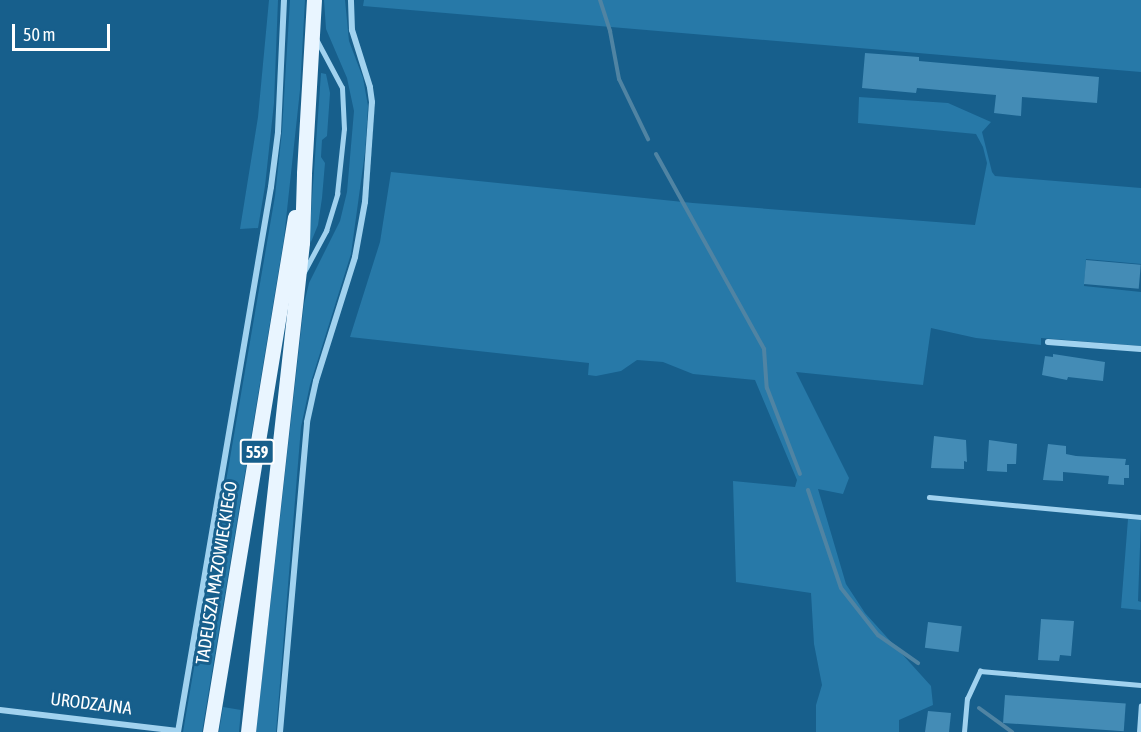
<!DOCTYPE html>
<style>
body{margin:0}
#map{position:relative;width:1141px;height:732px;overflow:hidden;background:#175f8c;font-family:"Asap Condensed",sans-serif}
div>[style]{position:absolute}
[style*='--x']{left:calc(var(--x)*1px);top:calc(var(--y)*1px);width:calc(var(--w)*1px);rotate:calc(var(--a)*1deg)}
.green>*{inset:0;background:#2779a8}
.stream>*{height:4px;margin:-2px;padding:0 2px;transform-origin:2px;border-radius:2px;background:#5084a3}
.building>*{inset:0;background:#448cb6;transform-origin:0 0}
.lane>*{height:4.5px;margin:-2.25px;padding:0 2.25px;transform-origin:2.25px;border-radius:2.25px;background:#a1d2ef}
.street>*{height:6px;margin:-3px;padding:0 3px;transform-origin:3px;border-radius:3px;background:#a1d2ef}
.primary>*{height:15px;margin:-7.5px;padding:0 7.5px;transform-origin:7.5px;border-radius:7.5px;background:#e9f5ff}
span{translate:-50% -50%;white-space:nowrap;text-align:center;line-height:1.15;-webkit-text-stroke:6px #175f8c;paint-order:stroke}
.shield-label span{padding:2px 4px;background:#175f8c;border:2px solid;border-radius:4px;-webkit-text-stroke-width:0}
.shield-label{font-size:16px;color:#fff;font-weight:700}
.street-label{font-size:18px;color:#fff}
.scale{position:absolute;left:12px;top:24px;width:98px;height:27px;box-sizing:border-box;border:3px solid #fff;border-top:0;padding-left:8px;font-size:18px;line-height:21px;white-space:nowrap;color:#fff;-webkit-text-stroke:4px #175f8c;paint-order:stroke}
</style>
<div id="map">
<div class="green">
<i style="clip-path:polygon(269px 0,278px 0,274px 103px,265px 186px,258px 228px,240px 229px,258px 117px)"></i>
<i style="clip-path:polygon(290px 0,305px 0,300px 90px,284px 238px,202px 732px,183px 732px,275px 196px,282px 131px)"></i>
<i style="clip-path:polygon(324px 0,345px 0,349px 41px,363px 78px,368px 106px,365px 152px,351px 254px,310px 385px,301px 427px,276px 732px,256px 732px,304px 304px,309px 283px,340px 221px,347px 192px,354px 111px,347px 78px,326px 29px)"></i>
<i style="clip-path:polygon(364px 0,1141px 0,1141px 72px,363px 6px)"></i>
<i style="clip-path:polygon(321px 73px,326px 74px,330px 93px,327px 136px,322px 140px,321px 157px,325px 163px,322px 198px,318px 225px,311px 242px,309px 241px)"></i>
<i style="clip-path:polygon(859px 97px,948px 103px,991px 122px,982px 132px,992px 172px,995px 176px,1141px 188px,1141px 264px,1086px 259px,1084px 286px,1141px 292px,1141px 346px,1041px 338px,1041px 345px,976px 338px,931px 328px,923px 385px,796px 372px,849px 478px,843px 494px,818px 489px,846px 584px,865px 613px,931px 686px,933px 705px,899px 720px,899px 732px,816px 732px,816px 705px,822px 685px,814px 644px,811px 593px,736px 582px,733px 481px,795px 487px,797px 480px,755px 380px,693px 374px,663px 362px,637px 360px,621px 371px,596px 376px,588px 375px,589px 363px,350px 337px,380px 242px,391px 172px,693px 203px,975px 225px,987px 163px,983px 147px,976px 134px,858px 123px)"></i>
<i style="clip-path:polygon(1128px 519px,1141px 520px,1138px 601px,1141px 602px,1141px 610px,1121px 608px)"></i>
<i style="clip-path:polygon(223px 707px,241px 710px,239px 732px,219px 732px)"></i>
</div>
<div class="stream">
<i style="--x:600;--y:0;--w:33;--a:72"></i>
<i style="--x:610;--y:31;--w:49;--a:79.4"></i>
<i style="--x:619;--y:79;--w:67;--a:64.2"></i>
<i style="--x:656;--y:154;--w:223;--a:61"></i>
<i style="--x:764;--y:349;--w:39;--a:86"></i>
<i style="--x:767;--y:388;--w:92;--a:69"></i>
<i style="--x:808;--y:490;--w:103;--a:71.4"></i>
<i style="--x:841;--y:588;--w:60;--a:51.8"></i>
<i style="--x:878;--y:635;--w:49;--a:35"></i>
<i style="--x:979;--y:708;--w:41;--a:36"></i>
</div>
<div class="building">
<i style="clip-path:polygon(865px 53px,919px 57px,919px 61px,1099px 77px,1097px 103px,1022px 97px,1021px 116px,994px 113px,996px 95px,917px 88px,916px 93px,862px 88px)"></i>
<i style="left:1086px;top:260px;width:55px;height:24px;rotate:5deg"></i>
<i style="clip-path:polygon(1053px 354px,1105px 362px,1103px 381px,1068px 377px,1067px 380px,1042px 375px,1045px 356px,1053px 357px)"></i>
<i style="clip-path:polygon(934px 436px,966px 440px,967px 462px,964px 461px,964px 469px,931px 468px)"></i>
<i style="clip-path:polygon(989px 440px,1017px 444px,1016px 464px,1007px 464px,1007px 472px,987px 471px)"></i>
<i style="clip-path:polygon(1048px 444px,1066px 446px,1066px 454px,1076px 456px,1126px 459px,1125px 465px,1129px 465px,1129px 478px,1124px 478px,1124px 485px,1108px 484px,1109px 476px,1063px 472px,1063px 481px,1043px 480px)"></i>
<i style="clip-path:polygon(1041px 619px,1074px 621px,1071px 656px,1060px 655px,1059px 661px,1038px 660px)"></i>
<i style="left:928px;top:622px;width:34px;height:26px;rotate:7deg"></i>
<i style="left:1005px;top:695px;width:121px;height:28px;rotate:4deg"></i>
<i style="clip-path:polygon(928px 711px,951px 713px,949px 732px,925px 732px)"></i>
</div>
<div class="lane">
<i style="--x:304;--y:272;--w:47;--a:-61.8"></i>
<i style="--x:326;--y:231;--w:39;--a:-73"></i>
<i style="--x:337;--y:194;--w:65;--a:-83.9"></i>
<i style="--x:344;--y:129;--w:41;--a:-92.8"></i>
<i style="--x:342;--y:88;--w:55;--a:-118"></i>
<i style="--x:929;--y:497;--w:213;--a:5.4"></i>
<i style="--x:964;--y:732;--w:33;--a:-85"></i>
<i style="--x:967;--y:699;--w:31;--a:-65"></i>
<i style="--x:980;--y:671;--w:162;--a:5"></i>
<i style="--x:1139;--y:732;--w:26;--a:-86"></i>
</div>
<div class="street">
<i style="--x:1048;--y:342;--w:93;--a:4.3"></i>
<i style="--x:0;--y:710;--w:179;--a:6.7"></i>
<i style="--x:178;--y:732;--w:553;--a:-80.32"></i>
<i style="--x:271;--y:187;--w:55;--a:-82.7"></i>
<i style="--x:278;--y:132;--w:132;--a:-87.4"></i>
<i style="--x:280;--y:732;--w:311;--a:-85"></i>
<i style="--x:307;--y:422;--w:42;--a:-77.6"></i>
<i style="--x:316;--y:381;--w:130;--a:-72.5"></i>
<i style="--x:355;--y:257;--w:56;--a:-79.7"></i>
<i style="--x:365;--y:202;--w:100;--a:-86"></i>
<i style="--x:372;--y:102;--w:15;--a:-98"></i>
<i style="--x:370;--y:87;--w:60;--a:-107.5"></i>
<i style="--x:352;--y:30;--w:30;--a:-92"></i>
</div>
<div class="primary">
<i style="--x:210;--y:732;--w:522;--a:-80.63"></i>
<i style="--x:248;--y:732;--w:493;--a:-83.7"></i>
<i style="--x:302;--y:242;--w:69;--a:-88.3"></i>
<i style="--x:304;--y:173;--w:173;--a:-86.7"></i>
</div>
<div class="shield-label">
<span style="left:257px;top:452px">559</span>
</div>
<div class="street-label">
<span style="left:217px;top:573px;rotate:-81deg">TADEUSZA MAZOWIECKIEGO</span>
<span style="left:91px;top:704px;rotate:7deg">URODZAJNA</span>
</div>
<div class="scale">50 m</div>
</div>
